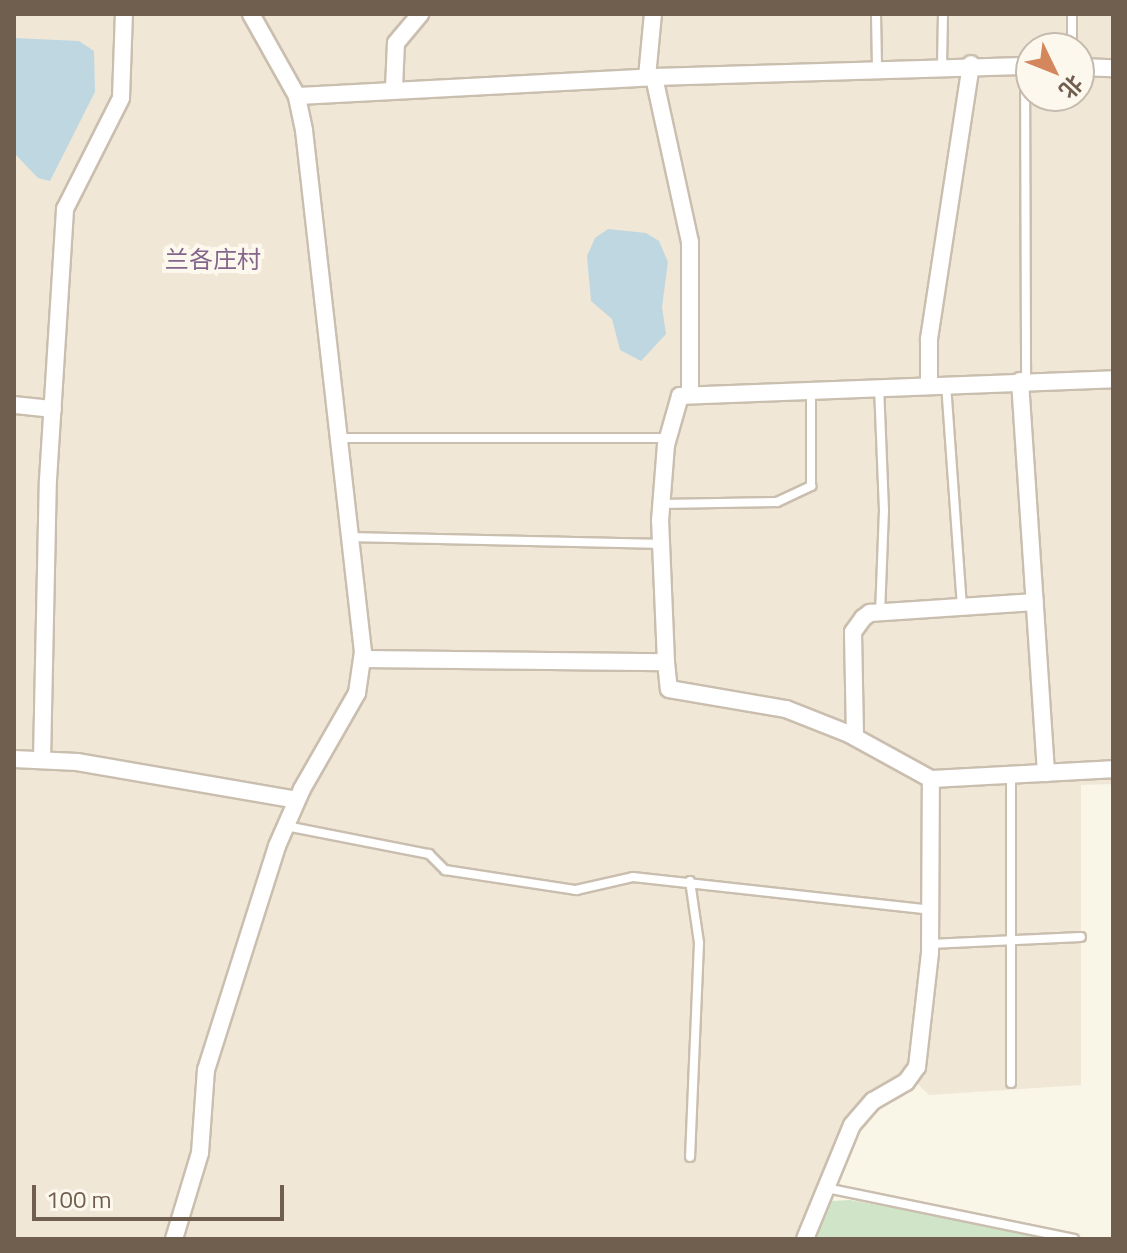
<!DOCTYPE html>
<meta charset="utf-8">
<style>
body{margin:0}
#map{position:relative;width:1127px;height:1253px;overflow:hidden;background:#f9f5e7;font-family:"Titillium Web","Noto Sans SC",sans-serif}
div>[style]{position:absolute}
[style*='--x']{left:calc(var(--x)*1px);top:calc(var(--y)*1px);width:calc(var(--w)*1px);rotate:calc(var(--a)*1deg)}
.residential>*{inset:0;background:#f0e7d7}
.green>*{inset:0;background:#d0e5c7}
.water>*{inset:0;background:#bed7e1}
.roads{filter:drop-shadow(2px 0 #cabeaf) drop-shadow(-2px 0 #cabeaf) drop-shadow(0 2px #cabeaf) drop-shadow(0 -2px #cabeaf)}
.lane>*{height:8px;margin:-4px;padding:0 4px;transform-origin:4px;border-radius:4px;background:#fff}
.street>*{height:16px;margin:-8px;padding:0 8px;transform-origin:8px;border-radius:8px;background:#fff}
span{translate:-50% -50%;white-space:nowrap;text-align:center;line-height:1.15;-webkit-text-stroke:8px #fdf8ed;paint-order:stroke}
.quarter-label{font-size:24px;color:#84668c}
.frame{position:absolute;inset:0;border:16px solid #705f4f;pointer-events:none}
.north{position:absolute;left:1015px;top:32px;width:80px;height:80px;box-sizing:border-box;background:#fdf8ed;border:2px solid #c5bbae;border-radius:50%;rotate:133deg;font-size:22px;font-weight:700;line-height:32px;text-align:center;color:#705f4f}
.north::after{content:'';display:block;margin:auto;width:28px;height:36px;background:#d4865c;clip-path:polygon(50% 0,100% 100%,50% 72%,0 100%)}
.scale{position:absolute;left:32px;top:1185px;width:252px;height:36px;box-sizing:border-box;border:4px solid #705f4f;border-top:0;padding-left:10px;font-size:24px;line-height:28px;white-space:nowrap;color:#705f4f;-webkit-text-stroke:6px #fdf8ed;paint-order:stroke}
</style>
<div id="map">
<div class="residential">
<i style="clip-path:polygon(evenodd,14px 14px,1113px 14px,1113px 784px,1081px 785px,1081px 1085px,929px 1095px,908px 1075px,869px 1098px,799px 1239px,14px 1239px,14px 14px,1031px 48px,1079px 48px,1079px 96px,1031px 96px,1031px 48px)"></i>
</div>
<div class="green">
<i style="clip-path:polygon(850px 1200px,1064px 1239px,816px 1239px,832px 1201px)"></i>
</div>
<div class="water">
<i style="clip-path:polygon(14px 38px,79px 41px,94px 51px,95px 92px,50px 181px,38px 178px,14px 153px)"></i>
<i style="clip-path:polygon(608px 229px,646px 233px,659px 241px,668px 262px,662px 307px,666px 334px,641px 361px,620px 350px,612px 319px,591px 301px,587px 256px,595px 238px)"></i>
</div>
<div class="roads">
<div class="lane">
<i style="--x:876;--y:14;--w:54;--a:88.9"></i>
<i style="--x:1072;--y:48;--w:34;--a:-90"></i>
<i style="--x:942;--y:66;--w:52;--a:-88.9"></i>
<i style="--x:1025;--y:66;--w:315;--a:89.8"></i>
<i style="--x:946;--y:384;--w:224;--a:85.9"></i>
<i style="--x:879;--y:386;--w:124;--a:87.7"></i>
<i style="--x:884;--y:510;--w:102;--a:92.2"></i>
<i style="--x:341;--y:438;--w:327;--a:0"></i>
<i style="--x:661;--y:504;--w:116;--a:-1"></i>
<i style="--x:777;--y:502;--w:38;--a:-25"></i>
<i style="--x:811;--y:486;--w:96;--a:-90"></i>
<i style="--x:352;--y:537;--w:309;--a:1.3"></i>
<i style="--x:286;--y:826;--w:146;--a:11.1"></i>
<i style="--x:429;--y:854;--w:23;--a:45"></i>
<i style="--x:445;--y:870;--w:133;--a:8.7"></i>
<i style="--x:576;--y:890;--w:58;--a:-12.8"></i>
<i style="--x:633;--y:877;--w:299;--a:6.3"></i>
<i style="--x:690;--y:881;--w:63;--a:81.7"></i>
<i style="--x:699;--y:943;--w:214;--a:92.4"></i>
<i style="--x:930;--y:944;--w:151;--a:-2.7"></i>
<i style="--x:1011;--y:1083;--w:308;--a:-90"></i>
<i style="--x:826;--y:1188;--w:253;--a:11.6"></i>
</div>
<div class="street">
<i style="--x:1079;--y:67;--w:34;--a:2"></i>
<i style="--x:647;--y:77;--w:63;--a:-84.6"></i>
<i style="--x:654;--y:77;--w:169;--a:77.7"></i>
<i style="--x:690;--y:242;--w:153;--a:90"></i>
<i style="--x:394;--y:88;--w:45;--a:-87.5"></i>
<i style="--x:396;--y:43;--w:38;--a:-50"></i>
<i style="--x:297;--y:96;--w:358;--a:-3"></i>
<i style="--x:654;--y:77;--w:377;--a:-1.7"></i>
<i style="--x:1020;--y:381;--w:393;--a:86.2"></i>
<i style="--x:929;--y:383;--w:44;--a:-90"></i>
<i style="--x:929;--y:339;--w:278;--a:-81.3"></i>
<i style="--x:14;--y:405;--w:39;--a:6"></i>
<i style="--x:363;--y:659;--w:303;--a:0.6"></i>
<i style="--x:666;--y:662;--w:27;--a:84"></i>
<i style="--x:669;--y:689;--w:119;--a:9.7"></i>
<i style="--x:786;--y:709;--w:68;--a:21.6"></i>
<i style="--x:849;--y:734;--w:94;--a:28.8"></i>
<i style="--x:931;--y:779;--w:182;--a:-3.1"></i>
<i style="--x:666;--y:662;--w:141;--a:-92.4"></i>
<i style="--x:660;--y:521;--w:76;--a:-85.5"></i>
<i style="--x:666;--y:445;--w:51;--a:-74.1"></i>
<i style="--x:680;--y:396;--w:433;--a:-2.2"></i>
<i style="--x:855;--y:737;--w:105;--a:-91.1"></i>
<i style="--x:853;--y:632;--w:17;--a:-54"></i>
<i style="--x:863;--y:618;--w:9;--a:-36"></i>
<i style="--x:870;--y:613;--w:165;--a:-3.8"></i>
<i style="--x:14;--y:759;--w:63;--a:2.7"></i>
<i style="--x:77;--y:762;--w:223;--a:9.8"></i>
<i style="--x:42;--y:760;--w:280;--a:-88.8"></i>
<i style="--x:48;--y:480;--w:272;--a:-86.4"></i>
<i style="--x:65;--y:209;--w:124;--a:-63.2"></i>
<i style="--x:121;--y:98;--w:84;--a:-88"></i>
<i style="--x:174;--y:1239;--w:90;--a:-73.2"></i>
<i style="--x:200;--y:1153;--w:83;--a:-85.9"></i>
<i style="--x:206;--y:1070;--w:235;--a:-72.4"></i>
<i style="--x:277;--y:846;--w:62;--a:-66.3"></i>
<i style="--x:302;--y:789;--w:111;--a:-60.2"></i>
<i style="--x:357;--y:693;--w:41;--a:-81.7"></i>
<i style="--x:363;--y:652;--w:525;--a:-96.45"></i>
<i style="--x:304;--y:130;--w:35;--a:-102"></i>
<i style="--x:297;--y:96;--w:94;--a:-119.3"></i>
<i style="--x:805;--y:1239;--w:123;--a:-67.6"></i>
<i style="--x:852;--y:1125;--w:32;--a:-49"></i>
<i style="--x:873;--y:1101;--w:38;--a:-30"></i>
<i style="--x:906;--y:1082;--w:19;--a:-54"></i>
<i style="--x:917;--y:1067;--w:115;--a:-83.5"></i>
<i style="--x:930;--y:953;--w:174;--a:-89.7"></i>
</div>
</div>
<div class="quarter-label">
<span style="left:213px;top:260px">兰各庄村</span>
</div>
<div class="frame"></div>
<div class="north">北</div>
<div class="scale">100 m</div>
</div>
